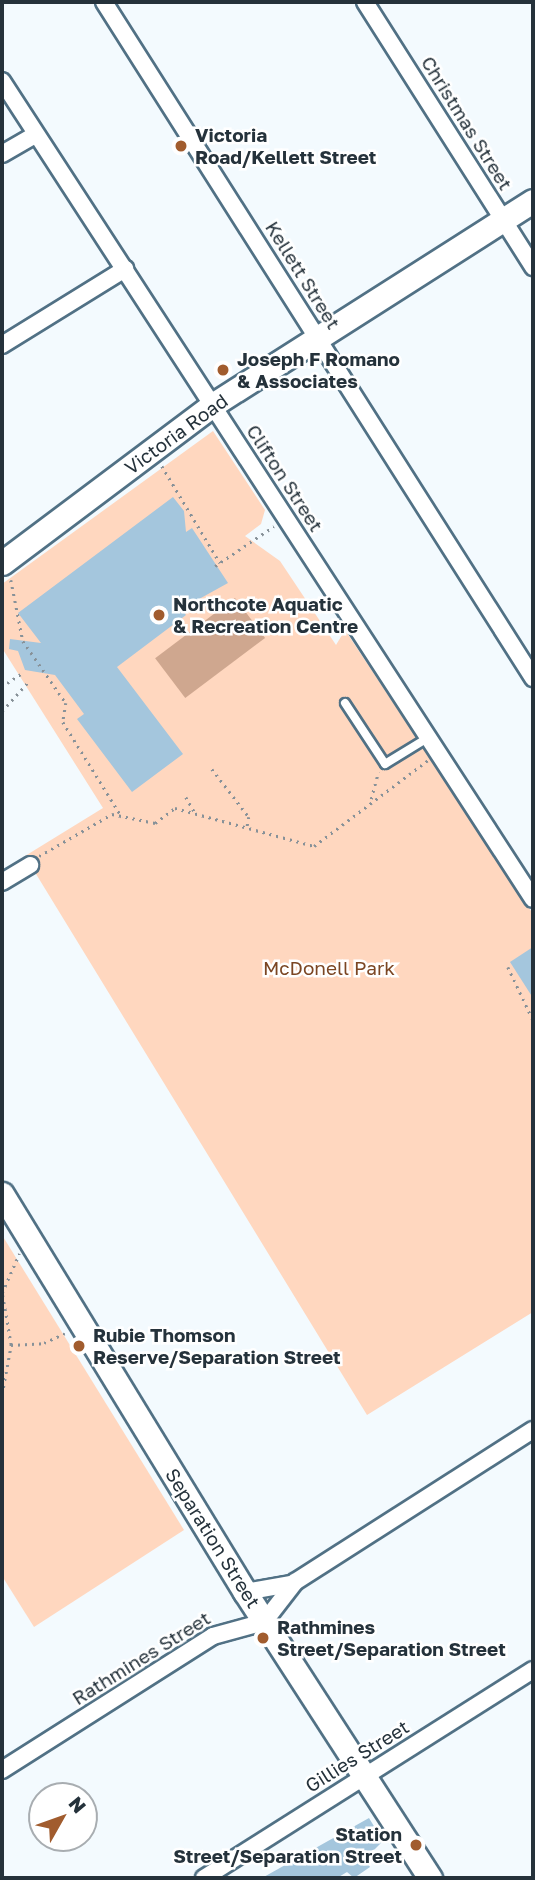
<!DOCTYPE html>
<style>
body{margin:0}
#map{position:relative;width:535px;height:1880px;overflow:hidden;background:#f3fafe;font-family:"Golos Text",sans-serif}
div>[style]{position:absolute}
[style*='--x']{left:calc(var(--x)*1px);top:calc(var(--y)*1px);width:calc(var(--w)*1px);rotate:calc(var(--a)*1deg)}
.green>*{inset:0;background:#ffd7bf}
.water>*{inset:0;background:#cfa78f;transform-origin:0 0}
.building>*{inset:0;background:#a4c6dd}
.path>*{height:2.5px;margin-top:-1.25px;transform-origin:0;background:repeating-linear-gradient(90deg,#879198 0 2px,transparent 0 7px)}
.roads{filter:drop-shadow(2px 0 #517185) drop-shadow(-2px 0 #517185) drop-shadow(0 2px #517185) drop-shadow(0 -2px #517185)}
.lane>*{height:8px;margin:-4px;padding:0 4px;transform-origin:4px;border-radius:4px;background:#fff}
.street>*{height:16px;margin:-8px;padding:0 8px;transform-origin:8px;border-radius:8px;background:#fff}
.secondary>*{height:23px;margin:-11.5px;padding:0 11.5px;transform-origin:11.5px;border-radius:11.5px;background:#fff}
.dots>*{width:19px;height:19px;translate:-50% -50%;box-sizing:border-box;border:4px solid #fff;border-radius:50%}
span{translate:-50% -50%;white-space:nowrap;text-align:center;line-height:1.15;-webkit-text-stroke:5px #fff;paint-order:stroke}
.street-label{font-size:19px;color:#25323b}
.poi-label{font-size:19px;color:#25323b;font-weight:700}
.left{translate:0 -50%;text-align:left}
.right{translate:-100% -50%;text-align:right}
.park-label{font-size:19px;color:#7b4623}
.frame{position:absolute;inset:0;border:4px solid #25323b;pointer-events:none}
.north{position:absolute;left:28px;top:1782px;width:70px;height:70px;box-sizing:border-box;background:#fff;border:2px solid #a8adb1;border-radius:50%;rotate:50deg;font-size:19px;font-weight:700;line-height:28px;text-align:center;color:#25323b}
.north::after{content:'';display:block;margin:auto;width:24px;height:32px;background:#a15c2e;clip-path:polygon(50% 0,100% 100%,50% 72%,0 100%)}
</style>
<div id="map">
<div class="green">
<i style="clip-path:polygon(213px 431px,265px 510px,261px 524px,245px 536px,280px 561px,336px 645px,345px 630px,533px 914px,533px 1312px,367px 1415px,25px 856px,103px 808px,2px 648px,2px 584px)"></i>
<i style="clip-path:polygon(2px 1235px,184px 1530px,34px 1627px,2px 1576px)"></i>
</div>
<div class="water">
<i style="left:235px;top:598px;width:50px;height:100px;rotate:53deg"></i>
</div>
<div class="building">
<i style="clip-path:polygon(173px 497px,184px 511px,186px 532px,192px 528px,228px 583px,181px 609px,186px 615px,117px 667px,183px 754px,132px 792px,77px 719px,84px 714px,55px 675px,25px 670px,18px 651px,9px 649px,10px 639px,41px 643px,18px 613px)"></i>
<i style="clip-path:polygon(533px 947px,533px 998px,510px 962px)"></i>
<i style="clip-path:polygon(369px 1818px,383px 1841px,365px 1859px,370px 1867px,354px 1878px,347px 1872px,337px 1878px,262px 1878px)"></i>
</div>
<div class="path">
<i style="--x:162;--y:466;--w:113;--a:59.1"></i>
<i style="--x:215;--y:566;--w:71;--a:-34.1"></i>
<i style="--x:11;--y:580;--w:62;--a:78.9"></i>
<i style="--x:23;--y:641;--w:75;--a:55.3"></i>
<i style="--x:66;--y:703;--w:19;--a:99"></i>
<i style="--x:63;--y:722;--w:112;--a:58.2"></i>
<i style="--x:7;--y:683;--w:17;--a:-33"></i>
<i style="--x:2;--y:711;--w:38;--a:-48"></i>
<i style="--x:212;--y:769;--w:61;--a:52.4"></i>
<i style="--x:249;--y:817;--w:11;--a:100"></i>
<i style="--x:186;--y:797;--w:20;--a:60"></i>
<i style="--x:371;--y:799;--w:28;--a:-75"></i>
<i style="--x:39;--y:856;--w:84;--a:-29.9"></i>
<i style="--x:112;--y:814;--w:44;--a:11.8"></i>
<i style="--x:155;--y:823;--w:25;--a:-37"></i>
<i style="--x:175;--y:808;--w:144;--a:15.3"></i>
<i style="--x:314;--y:846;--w:143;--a:-37"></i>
<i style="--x:508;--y:967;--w:59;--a:64.7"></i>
<i style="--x:11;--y:1345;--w:33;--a:-3"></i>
<i style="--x:44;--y:1343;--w:23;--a:-25"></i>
<i style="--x:2;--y:1394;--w:50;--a:-79.6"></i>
<i style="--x:11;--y:1345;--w:53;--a:-99.8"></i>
<i style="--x:2;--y:1293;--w:43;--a:-66.4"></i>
<i style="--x:2;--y:1475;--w:35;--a:90"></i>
</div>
<div class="roads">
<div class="lane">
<i style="--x:345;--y:703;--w:73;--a:56.7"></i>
<i style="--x:385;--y:764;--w:52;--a:-31.5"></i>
</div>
<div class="street">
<i style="--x:104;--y:2;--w:801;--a:57.6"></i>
<i style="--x:365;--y:2;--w:314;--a:57.6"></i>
<i style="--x:2;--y:81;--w:975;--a:57.01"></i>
<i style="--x:2;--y:154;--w:39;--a:-30"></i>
<i style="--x:2;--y:345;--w:145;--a:-31.7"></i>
<i style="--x:2;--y:882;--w:33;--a:-31"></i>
<i style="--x:245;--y:1592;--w:46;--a:-10.1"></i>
<i style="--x:2;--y:1770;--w:250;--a:-32.4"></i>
<i style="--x:213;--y:1636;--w:53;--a:-15.4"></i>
<i style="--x:264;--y:1622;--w:51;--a:-52.2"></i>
<i style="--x:295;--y:1582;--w:282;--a:-32.6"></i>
<i style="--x:204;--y:1878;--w:389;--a:-32.3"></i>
</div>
<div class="secondary">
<i style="--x:2;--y:563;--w:265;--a:-36.9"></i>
<i style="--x:214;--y:404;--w:378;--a:-32.5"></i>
<i style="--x:2;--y:1194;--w:466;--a:58.6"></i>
<i style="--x:245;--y:1592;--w:341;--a:57.1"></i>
</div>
</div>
<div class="dots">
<i style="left:181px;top:146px;background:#a15c2e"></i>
<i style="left:223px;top:370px;background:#a15c2e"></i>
<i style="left:159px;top:615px;background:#a15c2e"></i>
<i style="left:79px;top:1346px;background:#a15c2e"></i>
<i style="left:263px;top:1638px;background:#a15c2e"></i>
<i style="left:416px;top:1845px;background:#a15c2e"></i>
</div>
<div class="street-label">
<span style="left:467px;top:123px;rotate:58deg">Christmas Street</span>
<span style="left:303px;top:275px;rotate:58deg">Kellett Street</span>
<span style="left:176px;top:434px;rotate:-36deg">Victoria Road</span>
<span style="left:285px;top:478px;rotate:57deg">Clifton Street</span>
<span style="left:213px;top:1538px;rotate:58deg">Separation Street</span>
<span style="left:141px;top:1658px;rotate:-32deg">Rathmines Street</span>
<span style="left:357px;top:1756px;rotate:-32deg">Gillies Street</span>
</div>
<div class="poi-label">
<span class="left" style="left:195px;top:146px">Victoria<br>Road/Kellett Street</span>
<span class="left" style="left:237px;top:370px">Joseph F Romano<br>&amp; Associates</span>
<span class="left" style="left:173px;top:615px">Northcote Aquatic<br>&amp; Recreation Centre</span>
<span class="left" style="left:93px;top:1346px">Rubie Thomson<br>Reserve/Separation Street</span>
<span class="left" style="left:277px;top:1638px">Rathmines<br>Street/Separation Street</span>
<span class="right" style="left:402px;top:1845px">Station<br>Street/Separation Street</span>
</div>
<div class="park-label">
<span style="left:329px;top:968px">McDonell Park</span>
</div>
<div class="frame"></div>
<div class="north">N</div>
</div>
